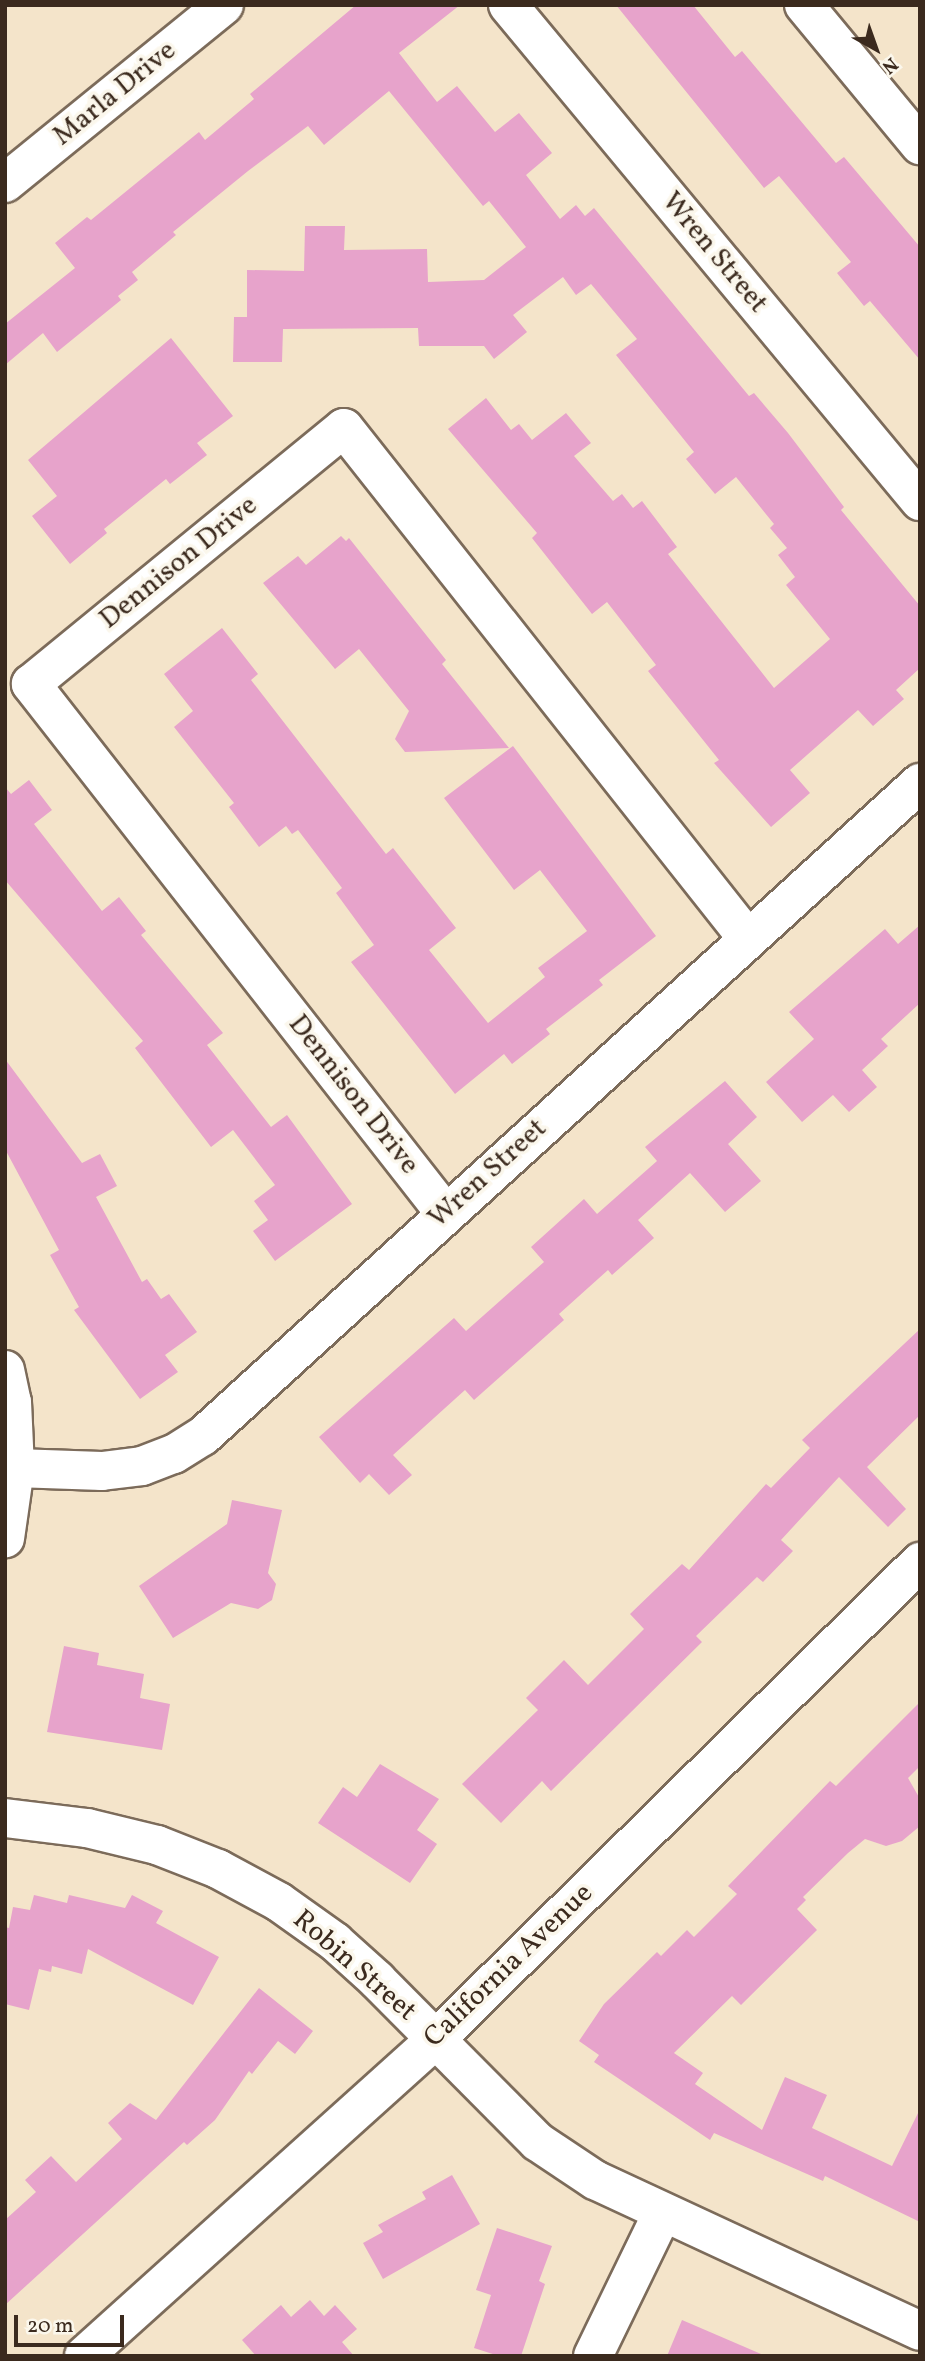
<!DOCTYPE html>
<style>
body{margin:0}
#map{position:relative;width:925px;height:2361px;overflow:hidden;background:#f4e4ca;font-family:Vollkorn,serif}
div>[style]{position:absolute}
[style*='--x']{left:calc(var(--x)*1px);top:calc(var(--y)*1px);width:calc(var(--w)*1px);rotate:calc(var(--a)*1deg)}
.building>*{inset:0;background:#e7a3cb}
.roads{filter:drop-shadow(2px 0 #7c6b5a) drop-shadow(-2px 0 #7c6b5a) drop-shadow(0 2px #7c6b5a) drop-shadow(0 -2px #7c6b5a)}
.minor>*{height:38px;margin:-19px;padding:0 19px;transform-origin:19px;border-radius:19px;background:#fff}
.tertiary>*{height:38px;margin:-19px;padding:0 19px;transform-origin:19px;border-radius:19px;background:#fff}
span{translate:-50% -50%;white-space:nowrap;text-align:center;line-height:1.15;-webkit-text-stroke:7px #fbf7ec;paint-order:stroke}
.street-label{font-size:28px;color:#3b2a1e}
.frame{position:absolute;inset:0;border:7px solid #3b2a1e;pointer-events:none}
.north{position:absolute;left:841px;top:14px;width:70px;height:70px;-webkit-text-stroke:5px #fbf7ec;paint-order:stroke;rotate:140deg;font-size:19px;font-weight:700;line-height:28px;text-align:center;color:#3b2a1e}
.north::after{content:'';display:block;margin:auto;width:24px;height:32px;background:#3b2a1e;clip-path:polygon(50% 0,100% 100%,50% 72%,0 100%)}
.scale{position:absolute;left:14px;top:2315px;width:110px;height:32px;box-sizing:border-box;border:4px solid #3b2a1e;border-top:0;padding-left:9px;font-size:21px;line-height:24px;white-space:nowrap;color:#3b2a1e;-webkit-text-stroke:5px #fbf7ec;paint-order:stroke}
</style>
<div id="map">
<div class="building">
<i style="clip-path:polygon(356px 5px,460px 5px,399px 53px,437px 102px,457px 86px,495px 132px,519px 113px,552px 153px,526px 175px,560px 219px,576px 205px,585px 216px,594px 208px,749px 396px,754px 393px,788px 433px,844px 507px,841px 510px,920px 606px,920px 668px,896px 690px,904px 699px,873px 726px,858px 710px,790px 770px,810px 793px,771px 827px,714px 763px,719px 760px,648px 671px,656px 665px,607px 602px,592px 614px,532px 538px,537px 533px,448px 429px,486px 398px,511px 430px,519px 424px,532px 440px,566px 413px,591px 443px,574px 456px,613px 501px,622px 494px,633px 508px,642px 501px,677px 547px,668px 554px,774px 688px,830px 639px,786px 585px,795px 577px,778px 555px,787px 548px,770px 528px,774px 524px,736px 477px,715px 494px,686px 459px,694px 452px,616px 355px,637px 339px,591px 284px,576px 295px,563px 277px,513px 315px,527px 332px,494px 359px,484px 346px,419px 346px,418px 328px,283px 329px,282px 362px,233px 362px,234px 317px,247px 317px,247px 270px,304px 271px,305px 226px,345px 226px,344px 250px,427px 249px,428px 282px,484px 280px,526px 247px,489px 201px,483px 206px,389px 91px,324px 145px,308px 126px,248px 171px,173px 232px,176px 235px,132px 272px,138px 280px,118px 296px,121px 300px,57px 352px,43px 333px,5px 365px,5px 324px,75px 268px,55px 243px,87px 217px,91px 220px,199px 132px,205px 140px,254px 99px,250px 94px)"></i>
<i style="clip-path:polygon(616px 5px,693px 5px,735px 57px,742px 51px,836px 163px,844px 157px,920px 247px,920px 360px,870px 301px,864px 306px,837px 273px,851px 262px,779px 176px,764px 188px)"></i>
<i style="clip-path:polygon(171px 338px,233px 416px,197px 443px,207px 455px,170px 484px,166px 479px,104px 529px,107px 533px,70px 564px,32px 516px,57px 496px,28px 460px)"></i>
<i style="clip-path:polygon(341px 536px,346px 541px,349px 538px,446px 660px,442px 664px,509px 748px,405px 752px,395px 739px,409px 711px,359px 649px,335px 669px,263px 583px,298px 556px,306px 565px)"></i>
<i style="clip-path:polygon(222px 628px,258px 674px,251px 680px,386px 854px,393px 848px,456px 928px,429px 950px,488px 1023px,545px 977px,538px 968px,587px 931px,540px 870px,514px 890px,444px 798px,513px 746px,656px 936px,599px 980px,603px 985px,546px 1029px,550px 1034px,512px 1064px,504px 1054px,455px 1094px,351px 962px,374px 945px,336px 893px,342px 888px,298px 830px,292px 834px,286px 826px,259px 847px,229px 807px,234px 803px,174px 727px,193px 711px,164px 674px)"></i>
<i style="clip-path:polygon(29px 780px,52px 810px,34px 824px,102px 911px,119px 897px,146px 931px,141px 935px,223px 1033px,207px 1045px,271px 1127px,287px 1115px,352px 1204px,275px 1261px,253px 1231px,268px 1220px,254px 1201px,275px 1185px,233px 1130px,211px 1147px,135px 1048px,143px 1041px,5px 880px,5px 787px,11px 794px)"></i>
<i style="clip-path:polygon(920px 925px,920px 1003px,881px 1039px,888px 1046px,862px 1070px,877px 1087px,849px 1112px,833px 1095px,802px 1122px,766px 1082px,814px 1039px,789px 1012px,885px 929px,898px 944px)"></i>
<i style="clip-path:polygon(5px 1059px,82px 1163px,100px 1154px,117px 1186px,96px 1197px,142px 1282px,147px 1279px,161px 1299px,169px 1294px,197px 1332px,165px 1355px,178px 1372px,140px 1399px,74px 1310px,79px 1307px,50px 1255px,59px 1250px,5px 1149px)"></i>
<i style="clip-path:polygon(725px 1081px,757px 1117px,728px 1144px,761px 1181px,725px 1212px,690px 1173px,638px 1220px,654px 1238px,612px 1275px,608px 1270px,559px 1314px,564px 1320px,474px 1400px,465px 1390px,393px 1455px,412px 1475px,389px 1495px,369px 1474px,360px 1483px,319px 1437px,454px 1318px,466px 1331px,544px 1262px,531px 1247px,584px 1199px,597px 1214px,657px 1161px,645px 1147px)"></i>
<i style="clip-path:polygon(920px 1329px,920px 1415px,867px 1467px,906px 1509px,888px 1527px,839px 1477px,781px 1540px,793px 1551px,763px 1582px,757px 1577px,696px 1636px,702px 1642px,551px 1791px,542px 1781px,501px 1823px,462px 1784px,538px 1710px,526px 1698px,564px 1660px,588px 1685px,644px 1629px,630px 1614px,682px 1564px,689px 1570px,766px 1484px,771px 1488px,810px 1448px,802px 1440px)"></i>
<i style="clip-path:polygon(232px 1500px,282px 1510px,268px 1573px,276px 1584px,272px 1600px,258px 1609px,231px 1603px,173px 1638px,139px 1586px,227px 1524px)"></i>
<i style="clip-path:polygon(64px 1646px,99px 1653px,97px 1665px,144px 1674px,140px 1698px,170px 1704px,162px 1750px,47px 1732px)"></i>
<i style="clip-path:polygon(920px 1702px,920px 1766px,908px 1778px,920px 1799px,920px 1826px,902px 1841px,886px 1846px,865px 1839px,848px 1853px,803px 1897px,806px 1900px,797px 1909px,817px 1930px,741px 2005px,732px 1996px,674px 2053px,703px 2073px,695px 2084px,762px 2130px,785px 2077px,827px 2095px,812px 2128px,892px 2166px,920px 2109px,920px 2222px,825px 2176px,823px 2181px,714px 2133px,710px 2140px,594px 2062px,599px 2055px,579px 2041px,604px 2004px,657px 1952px,661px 1956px,687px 1930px,694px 1937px,737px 1894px,728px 1886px,830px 1781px,836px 1786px)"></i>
<i style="clip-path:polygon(380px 1764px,439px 1799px,417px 1830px,437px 1844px,410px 1883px,318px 1823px,343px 1787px,357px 1797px)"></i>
<i style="clip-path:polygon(34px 1895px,67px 1903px,69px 1895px,125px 1908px,132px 1895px,163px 1911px,156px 1923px,219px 1957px,193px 2005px,88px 1949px,82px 1974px,52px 1966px,51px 1972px,39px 1969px,29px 2010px,5px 2004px,5px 1927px,9px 1928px,13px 1907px,30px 1910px)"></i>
<i style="clip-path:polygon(259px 1988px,313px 2031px,295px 2054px,278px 2041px,252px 2074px,249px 2071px,215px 2120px,187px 2145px,184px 2142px,5px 2305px,5px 2220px,36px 2192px,25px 2180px,51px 2156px,76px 2182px,122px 2139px,108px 2123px,130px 2103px,156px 2120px)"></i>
<i style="clip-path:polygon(452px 2175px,480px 2224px,383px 2279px,363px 2243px,383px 2232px,378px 2225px,426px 2199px,422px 2192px)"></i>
<i style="clip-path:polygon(497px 2228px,552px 2246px,539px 2281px,545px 2284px,521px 2356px,499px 2356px,474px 2348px,491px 2295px,476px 2290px)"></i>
<i style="clip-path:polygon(310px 2300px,324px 2316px,335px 2305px,357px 2329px,342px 2342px,354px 2356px,256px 2356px,242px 2340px,281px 2305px,291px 2317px)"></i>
<i style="clip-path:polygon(682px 2320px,766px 2356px,667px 2356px)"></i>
</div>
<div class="roads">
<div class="minor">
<i style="--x:508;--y:5;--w:645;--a:50.29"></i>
<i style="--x:5;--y:183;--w:282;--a:-39.1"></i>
<i style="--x:445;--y:1213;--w:672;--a:-128.05"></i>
<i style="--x:31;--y:684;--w:404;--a:-39.3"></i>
<i style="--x:344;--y:428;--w:651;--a:51.67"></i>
<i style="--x:5;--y:1370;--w:33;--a:78"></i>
<i style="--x:12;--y:1402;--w:66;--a:87.4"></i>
<i style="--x:15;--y:1468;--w:71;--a:98.1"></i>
<i style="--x:15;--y:1468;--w:87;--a:2"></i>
<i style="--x:102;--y:1471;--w:40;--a:-7.1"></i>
<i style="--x:142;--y:1466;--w:34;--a:-21"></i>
<i style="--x:174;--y:1454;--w:34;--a:-32"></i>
<i style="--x:203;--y:1436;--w:970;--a:-42.33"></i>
<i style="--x:5;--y:1818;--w:83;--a:7"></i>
<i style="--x:87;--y:1828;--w:72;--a:13.7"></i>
<i style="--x:157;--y:1845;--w:66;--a:21.5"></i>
<i style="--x:218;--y:1869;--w:69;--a:28.4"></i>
<i style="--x:279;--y:1902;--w:69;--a:35.5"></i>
<i style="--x:335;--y:1942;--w:57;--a:42.1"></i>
<i style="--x:377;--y:1980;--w:228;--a:45.2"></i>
<i style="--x:538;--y:2142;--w:69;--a:33.7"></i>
<i style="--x:595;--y:2180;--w:358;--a:24.9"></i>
<i style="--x:593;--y:2356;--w:158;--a:-64.1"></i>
</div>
<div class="tertiary">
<i style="--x:804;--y:5;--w:182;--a:50.4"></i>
<i style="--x:84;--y:2356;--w:474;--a:-42"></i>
<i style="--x:436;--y:2039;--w:680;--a:-44.58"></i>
</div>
</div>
<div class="street-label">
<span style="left:115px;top:94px;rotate:-39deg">Marla Drive</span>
<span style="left:714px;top:253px;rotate:50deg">Wren Street</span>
<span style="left:179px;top:563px;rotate:-39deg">Dennison Drive</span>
<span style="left:353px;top:1095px;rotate:52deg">Dennison Drive</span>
<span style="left:488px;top:1174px;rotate:-42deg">Wren Street</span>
<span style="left:354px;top:1966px;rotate:41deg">Robin Street</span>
<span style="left:509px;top:1966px;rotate:-44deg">California Avenue</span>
</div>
<div class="frame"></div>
<div class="north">N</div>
<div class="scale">20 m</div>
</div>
